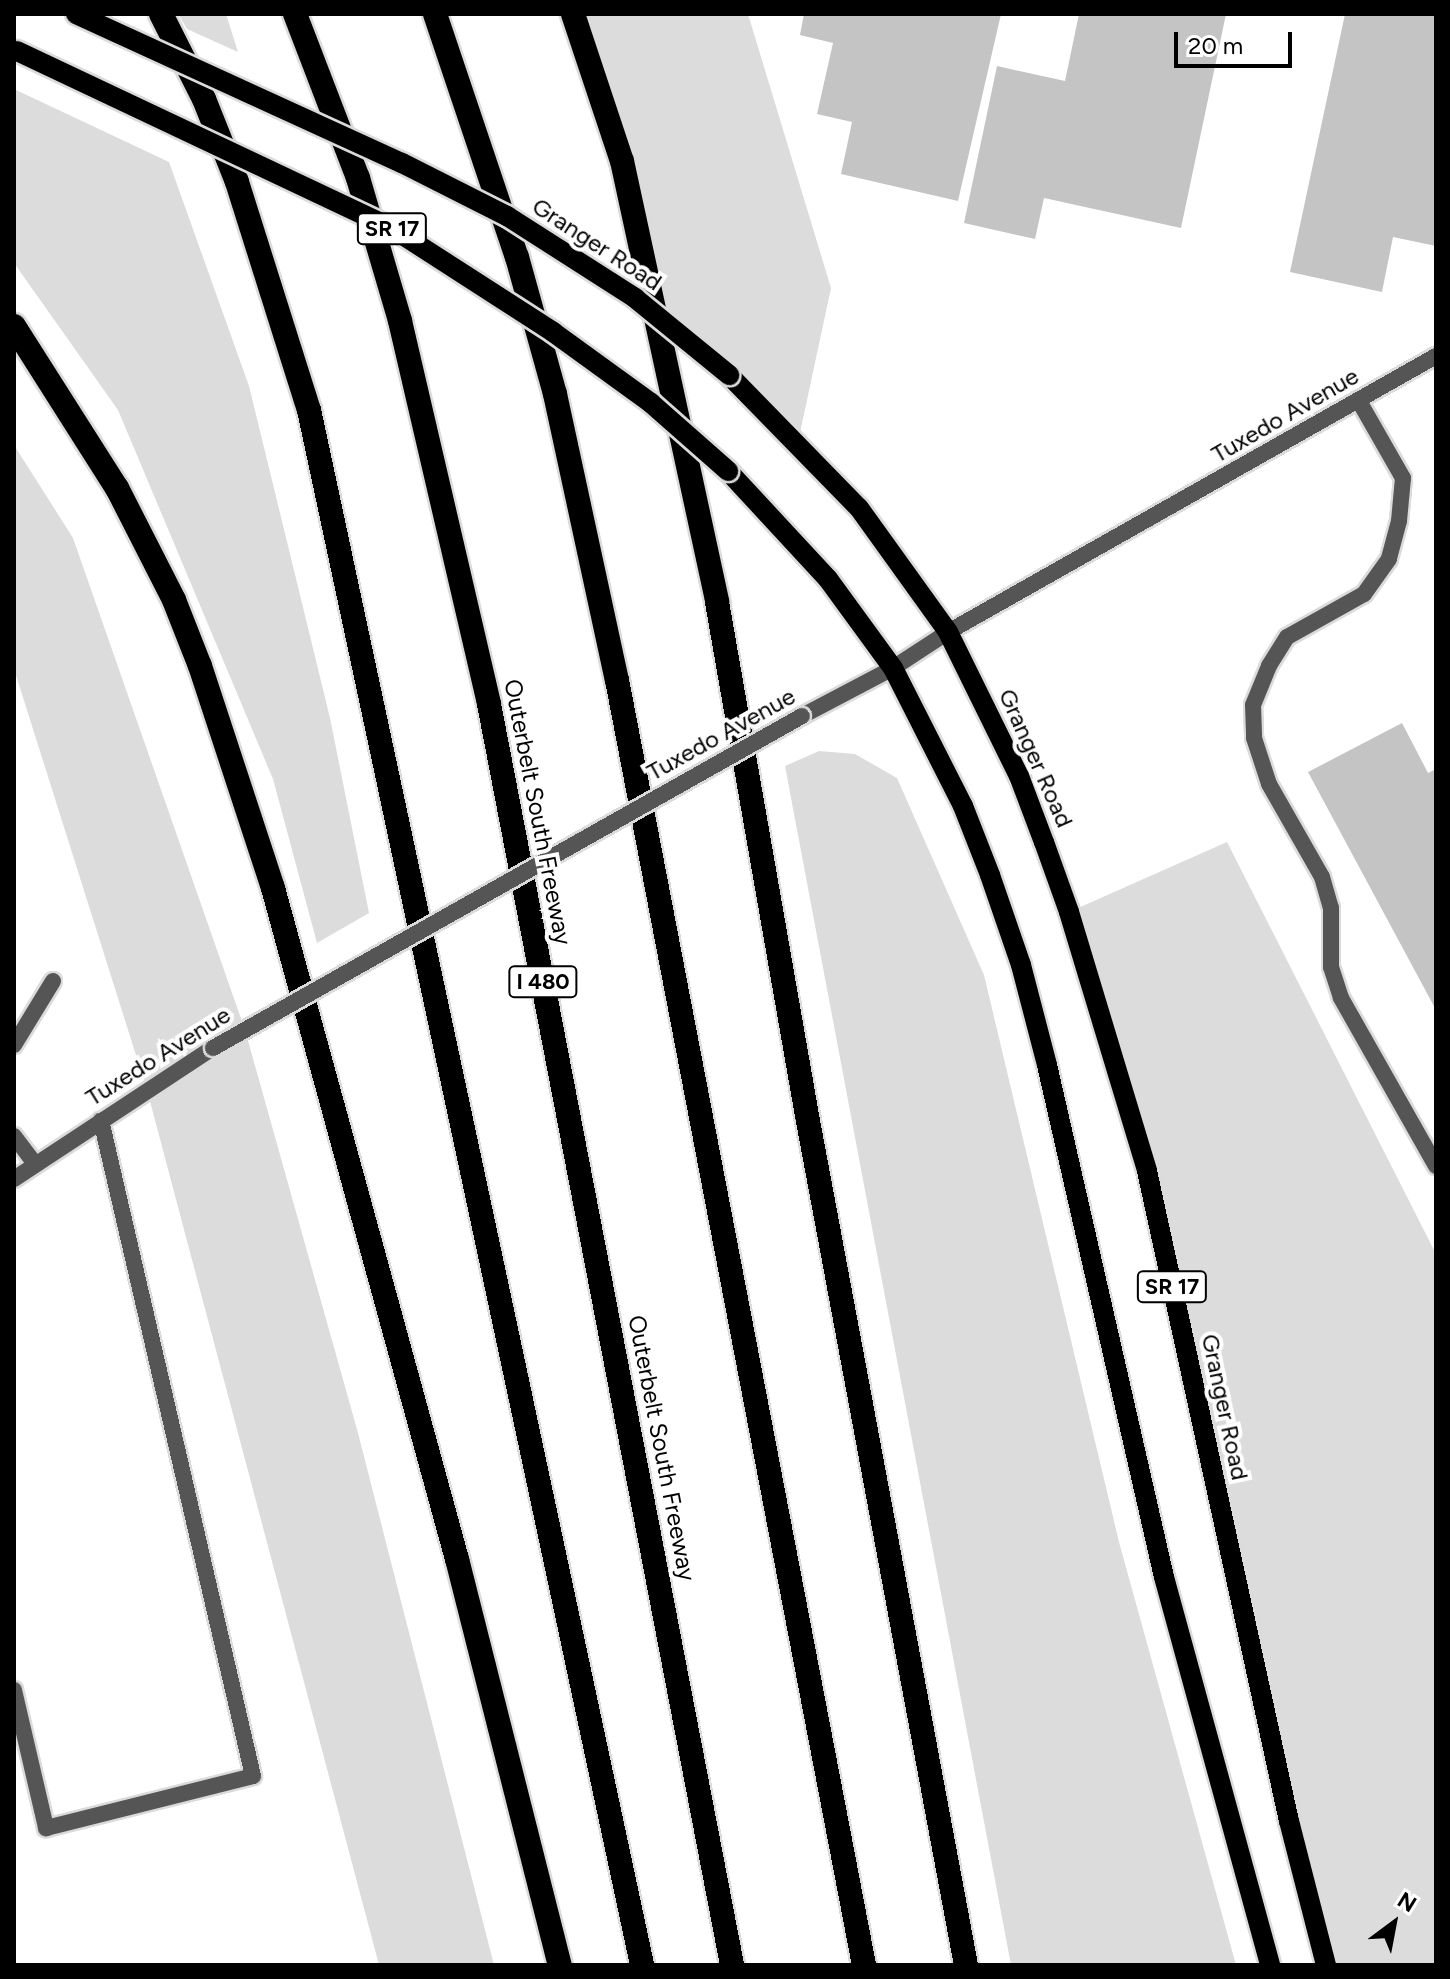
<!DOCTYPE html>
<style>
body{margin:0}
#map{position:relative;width:1450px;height:1979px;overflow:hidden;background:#fff;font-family:Figtree,sans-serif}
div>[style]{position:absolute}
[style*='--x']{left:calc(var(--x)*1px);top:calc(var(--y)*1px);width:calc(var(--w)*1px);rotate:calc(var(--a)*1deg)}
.green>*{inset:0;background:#dcdcdc}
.building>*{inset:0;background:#c4c4c4}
.roads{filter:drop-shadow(2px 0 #dbdbdb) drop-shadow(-2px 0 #dbdbdb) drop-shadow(0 2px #dbdbdb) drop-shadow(0 -2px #dbdbdb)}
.lane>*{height:16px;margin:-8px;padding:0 8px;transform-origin:8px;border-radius:8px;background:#555}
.street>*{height:16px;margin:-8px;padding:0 8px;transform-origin:8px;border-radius:8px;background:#555}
.primary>*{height:20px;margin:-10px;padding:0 10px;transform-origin:10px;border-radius:10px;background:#000}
.highway>*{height:24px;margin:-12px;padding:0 12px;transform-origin:12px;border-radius:12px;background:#000}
.bridges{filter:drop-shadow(2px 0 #dbdbdb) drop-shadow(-2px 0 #dbdbdb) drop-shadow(0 2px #dbdbdb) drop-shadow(0 -2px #dbdbdb)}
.street-bridge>*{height:16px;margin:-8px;padding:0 8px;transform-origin:8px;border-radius:8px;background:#555}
.primary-bridge>*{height:20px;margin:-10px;padding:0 10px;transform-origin:10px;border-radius:10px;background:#000}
span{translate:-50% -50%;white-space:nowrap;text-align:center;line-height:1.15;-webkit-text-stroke:8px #fff;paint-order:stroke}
.shield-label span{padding:2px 6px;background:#fff;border:2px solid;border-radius:6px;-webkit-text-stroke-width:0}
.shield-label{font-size:22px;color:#000;font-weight:700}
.street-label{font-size:24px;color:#000}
.frame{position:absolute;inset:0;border:16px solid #000;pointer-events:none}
.north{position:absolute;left:1354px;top:1883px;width:80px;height:80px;-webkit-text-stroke:6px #fff;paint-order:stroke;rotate:32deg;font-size:22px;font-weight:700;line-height:32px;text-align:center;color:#000}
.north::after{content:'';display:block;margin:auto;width:28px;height:36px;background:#000;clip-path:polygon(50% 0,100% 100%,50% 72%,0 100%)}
.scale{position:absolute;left:1174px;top:32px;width:118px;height:36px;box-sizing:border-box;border:4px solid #000;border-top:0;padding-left:10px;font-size:24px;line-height:28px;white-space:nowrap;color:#000;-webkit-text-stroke:6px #fff;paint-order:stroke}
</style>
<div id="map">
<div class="green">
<i style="clip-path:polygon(178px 14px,226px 14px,238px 52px,187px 29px)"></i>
<i style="clip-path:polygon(573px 14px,748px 14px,831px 288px,798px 442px,653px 311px)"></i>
<i style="clip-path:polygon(14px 89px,169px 162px,249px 386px,330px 718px,369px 913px,317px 943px,273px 779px,118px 410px,14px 263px)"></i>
<i style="clip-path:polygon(14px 445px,73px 538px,245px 1030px,358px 1433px,494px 1965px,379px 1965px,147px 1090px,14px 669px)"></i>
<i style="clip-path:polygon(819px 751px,855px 754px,897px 778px,984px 975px,1119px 1542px,1236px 1965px,1011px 1965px,785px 766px)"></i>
<i style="clip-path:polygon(1227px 842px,1436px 1254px,1436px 1965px,1326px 1965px,1147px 1171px,1069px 912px)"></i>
</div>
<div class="building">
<i style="clip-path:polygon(804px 14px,1001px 14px,958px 201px,841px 174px,852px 122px,817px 114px,833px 43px,800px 35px)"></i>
<i style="clip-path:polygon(1079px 14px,1226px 14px,1181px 228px,1044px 198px,1035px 239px,964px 223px,997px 66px,1065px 81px)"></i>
<i style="clip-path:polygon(1345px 14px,1436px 14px,1436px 246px,1393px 237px,1382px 292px,1290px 272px)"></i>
<i style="clip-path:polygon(1402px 723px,1428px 773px,1436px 769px,1436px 1010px,1308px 772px)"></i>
</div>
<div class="roads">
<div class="lane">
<i style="--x:1359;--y:401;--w:89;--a:60.3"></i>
<i style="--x:1403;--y:478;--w:43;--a:95.3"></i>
<i style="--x:1399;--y:521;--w:39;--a:105"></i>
<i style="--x:1389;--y:559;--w:43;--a:125.5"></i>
<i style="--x:1364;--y:594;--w:88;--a:150.8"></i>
<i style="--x:1287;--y:637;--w:34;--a:122"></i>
<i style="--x:1269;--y:666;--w:42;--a:112.3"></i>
<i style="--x:1253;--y:705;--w:33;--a:88"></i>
<i style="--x:1254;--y:738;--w:48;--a:71.9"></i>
<i style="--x:1269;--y:784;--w:107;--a:60.3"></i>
<i style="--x:1322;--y:877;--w:32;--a:74"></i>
<i style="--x:1331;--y:908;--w:59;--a:90"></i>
<i style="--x:1331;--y:967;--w:33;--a:72"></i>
<i style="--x:1341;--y:998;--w:193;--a:60.5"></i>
<i style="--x:14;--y:1690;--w:142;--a:76.9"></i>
<i style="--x:46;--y:1828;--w:213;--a:-14.1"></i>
<i style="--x:253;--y:1776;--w:673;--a:-103.05"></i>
</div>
<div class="street">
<i style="--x:802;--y:716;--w:103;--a:-27.8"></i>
<i style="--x:893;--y:668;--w:66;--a:-33.2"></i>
<i style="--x:948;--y:632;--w:561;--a:-29.49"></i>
<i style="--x:14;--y:1045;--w:75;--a:-58.6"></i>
<i style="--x:14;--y:1136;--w:34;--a:53"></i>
<i style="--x:14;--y:1179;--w:238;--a:-33.4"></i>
</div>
<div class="primary">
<i style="--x:729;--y:375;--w:186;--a:45.7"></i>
<i style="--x:859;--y:508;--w:153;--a:54.3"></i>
<i style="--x:948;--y:632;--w:161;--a:63.8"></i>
<i style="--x:1019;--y:776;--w:71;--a:69.3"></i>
<i style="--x:1044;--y:842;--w:74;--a:70.3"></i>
<i style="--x:1069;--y:912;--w:270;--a:73.2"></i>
<i style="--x:1147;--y:1171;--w:665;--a:77.68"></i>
<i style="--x:1289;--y:1821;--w:149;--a:75.6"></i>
<i style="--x:728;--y:471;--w:147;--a:47.2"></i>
<i style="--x:828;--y:579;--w:110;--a:53.9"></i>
<i style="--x:893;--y:668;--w:155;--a:63.1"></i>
<i style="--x:963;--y:806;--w:74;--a:68.6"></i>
<i style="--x:990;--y:875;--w:95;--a:71"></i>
<i style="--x:1021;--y:965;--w:103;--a:75.4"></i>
<i style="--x:1047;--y:1065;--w:525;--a:77.13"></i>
<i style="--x:1164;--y:1577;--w:402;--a:74.7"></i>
</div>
<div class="highway">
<i style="--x:161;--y:14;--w:95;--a:63.2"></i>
<i style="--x:204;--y:99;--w:89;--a:68.3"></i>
<i style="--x:237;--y:182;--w:239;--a:72.5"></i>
<i style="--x:309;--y:410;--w:1590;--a:77.91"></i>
<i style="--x:295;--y:14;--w:176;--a:69"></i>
<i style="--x:358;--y:178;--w:149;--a:73.6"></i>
<i style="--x:400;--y:321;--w:393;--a:76.9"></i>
<i style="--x:489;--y:704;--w:1284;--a:79.09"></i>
<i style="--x:435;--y:14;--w:256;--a:71.4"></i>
<i style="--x:517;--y:257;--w:142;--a:74.5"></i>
<i style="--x:555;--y:394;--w:293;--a:77.8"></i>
<i style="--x:617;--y:680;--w:1309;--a:79.12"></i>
<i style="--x:573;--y:14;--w:155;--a:71.6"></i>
<i style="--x:622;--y:161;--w:451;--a:77.8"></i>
<i style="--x:717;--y:602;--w:527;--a:80.06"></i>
<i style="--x:808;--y:1121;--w:859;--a:79.4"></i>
<i style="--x:14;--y:326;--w:192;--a:57.6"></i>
<i style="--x:117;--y:488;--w:126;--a:63"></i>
<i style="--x:174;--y:600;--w:71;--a:68.5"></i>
<i style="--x:200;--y:666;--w:234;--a:71.8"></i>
<i style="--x:273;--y:888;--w:696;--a:74.67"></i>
<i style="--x:457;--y:1559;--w:419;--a:75.8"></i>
</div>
</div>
<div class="bridges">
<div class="street-bridge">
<i style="--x:213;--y:1048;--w:676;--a:-29.41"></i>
</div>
<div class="primary-bridge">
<i style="--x:76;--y:14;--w:358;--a:24.6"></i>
<i style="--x:402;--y:163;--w:118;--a:26.8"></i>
<i style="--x:507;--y:216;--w:152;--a:32.6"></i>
<i style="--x:635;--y:298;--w:122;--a:39.3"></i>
<i style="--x:17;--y:51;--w:418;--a:25.3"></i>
<i style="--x:395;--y:230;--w:188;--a:32.8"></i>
<i style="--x:553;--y:332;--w:121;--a:35.9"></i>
<i style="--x:651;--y:403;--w:103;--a:41.4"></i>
</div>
</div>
<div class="shield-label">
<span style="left:392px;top:229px">SR 17</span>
<span style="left:543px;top:982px">I 480</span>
<span style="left:1172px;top:1287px">SR 17</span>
</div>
<div class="street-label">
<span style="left:597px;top:244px;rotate:33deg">Granger Road</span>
<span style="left:1285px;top:415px;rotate:-30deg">Tuxedo Avenue</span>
<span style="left:721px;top:734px;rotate:-29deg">Tuxedo Avenue</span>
<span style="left:1036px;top:758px;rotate:66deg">Granger Road</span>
<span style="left:538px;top:812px;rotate:79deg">Outerbelt South Freeway</span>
<span style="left:158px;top:1056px;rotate:-32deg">Tuxedo Avenue</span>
<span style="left:1225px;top:1407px;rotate:78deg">Granger Road</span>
<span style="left:662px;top:1448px;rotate:79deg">Outerbelt South Freeway</span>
</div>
<div class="frame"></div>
<div class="north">N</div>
<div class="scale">20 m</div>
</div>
